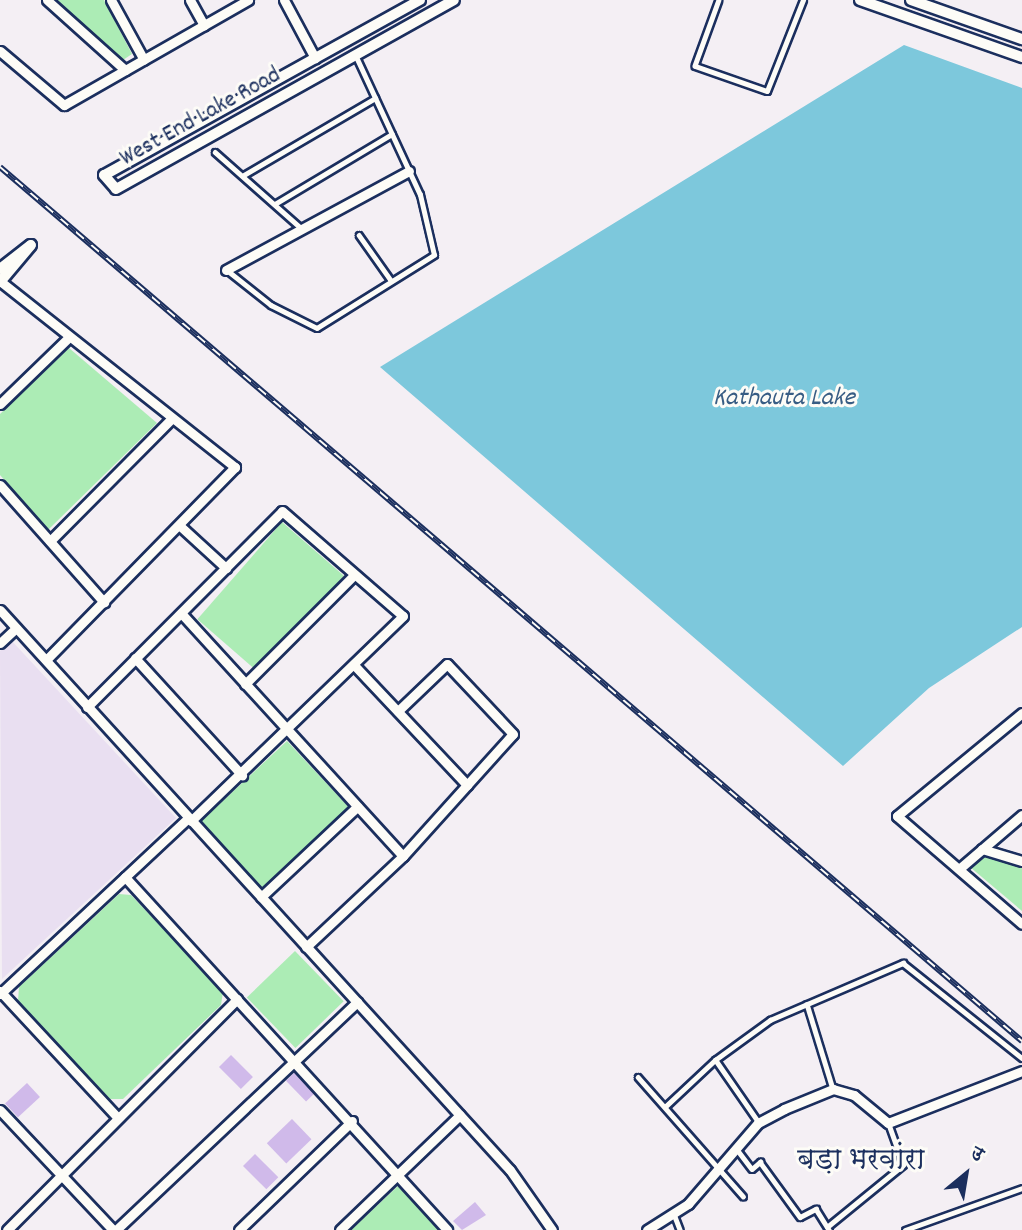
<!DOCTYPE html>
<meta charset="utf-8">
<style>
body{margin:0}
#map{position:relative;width:1022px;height:1230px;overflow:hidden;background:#f4eff4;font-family:Dekko,"Playpen Sans Deva",sans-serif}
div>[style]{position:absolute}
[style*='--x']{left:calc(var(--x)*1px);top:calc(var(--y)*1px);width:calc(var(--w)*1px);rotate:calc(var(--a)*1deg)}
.built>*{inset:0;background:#e9dff1}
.green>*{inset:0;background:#acecb5;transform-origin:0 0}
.water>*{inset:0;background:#7dc8dc}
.building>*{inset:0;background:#d0baea;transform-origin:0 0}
.roads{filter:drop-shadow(2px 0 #1b2f5e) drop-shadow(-2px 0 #1b2f5e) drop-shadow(0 2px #1b2f5e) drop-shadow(0 -2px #1b2f5e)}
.service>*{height:4.5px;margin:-2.25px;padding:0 2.25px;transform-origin:2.25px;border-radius:2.25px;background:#fdfcf7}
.minor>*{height:9px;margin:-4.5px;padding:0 4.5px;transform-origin:4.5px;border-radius:4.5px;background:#fdfcf7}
.tertiary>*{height:10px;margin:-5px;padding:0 5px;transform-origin:5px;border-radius:5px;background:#fdfcf7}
.rail>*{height:6px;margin-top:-3px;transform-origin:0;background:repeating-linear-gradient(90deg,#fdfcf7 0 10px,#1b2f5e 0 20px);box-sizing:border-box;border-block:2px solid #1b2f5e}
span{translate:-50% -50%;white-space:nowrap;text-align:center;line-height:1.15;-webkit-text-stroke:6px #fdfcf7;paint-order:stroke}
.street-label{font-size:24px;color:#1b2f5e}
.water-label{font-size:26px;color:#385d84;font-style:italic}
.quarter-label{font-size:28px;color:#1b2f5e}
.north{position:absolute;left:931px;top:1139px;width:70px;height:70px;-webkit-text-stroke:5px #fdfcf7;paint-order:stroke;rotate:30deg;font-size:19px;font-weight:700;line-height:28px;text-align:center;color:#1b2f5e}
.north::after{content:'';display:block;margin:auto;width:24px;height:32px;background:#1b2f5e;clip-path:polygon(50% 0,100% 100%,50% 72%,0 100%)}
</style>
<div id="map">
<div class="built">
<i style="clip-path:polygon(11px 640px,176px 818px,2px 979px,0 651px)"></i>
</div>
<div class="green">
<i style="clip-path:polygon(56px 0,104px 0,132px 54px,123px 60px)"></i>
<i style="clip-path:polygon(69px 348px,157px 423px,48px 530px,0 475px,0 414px)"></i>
<i style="left:282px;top:522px;width:82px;height:129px;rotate:41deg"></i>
<i style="left:287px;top:741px;width:91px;height:119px;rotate:47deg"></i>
<i style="clip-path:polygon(983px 856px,1022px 868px,1022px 911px,970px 867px)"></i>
<i style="clip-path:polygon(119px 894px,131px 895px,223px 992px,221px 1005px,123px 1099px,110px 1099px,18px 1001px,19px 987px)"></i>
<i style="left:295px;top:951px;width:70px;height:67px;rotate:46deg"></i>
<i style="clip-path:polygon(399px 1185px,439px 1230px,351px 1230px)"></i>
</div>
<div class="water">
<i style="clip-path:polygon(904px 45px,1022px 88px,1022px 627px,929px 688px,843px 766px,380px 367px)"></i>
</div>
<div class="building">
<i style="left:231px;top:1055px;width:31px;height:17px;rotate:45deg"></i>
<i style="left:296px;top:1071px;width:29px;height:14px;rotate:46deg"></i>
<i style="left:27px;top:1083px;width:19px;height:30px;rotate:47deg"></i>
<i style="left:292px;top:1119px;width:28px;height:35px;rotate:46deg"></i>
<i style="left:255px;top:1154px;width:33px;height:17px;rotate:45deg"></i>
<i style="clip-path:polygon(475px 1202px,486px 1215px,462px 1230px,453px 1221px)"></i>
</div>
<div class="roads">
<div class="service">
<i style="--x:719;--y:0;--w:70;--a:110"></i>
<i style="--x:695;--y:66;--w:76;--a:19.1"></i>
<i style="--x:767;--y:91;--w:98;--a:-68.4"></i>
<i style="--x:215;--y:152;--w:115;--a:41.5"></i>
<i style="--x:244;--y:175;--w:152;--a:-30.4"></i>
<i style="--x:275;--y:204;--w:136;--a:-30.9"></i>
<i style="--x:359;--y:235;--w:54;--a:54.8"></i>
<i style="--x:227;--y:270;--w:56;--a:38.5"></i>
<i style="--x:271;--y:305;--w:51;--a:26.6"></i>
<i style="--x:317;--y:328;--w:138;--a:-32"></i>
<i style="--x:434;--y:255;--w:62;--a:-103.1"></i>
<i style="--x:420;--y:195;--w:152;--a:-114.9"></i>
<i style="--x:807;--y:1004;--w:89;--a:73"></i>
<i style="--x:638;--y:1077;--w:159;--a:48.6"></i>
<i style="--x:666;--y:1106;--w:67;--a:-43.2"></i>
<i style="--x:758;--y:1122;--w:75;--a:-124.7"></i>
<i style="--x:715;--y:1060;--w:68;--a:-36"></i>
<i style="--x:770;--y:1020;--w:145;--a:-23.2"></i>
<i style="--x:903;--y:963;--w:152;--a:38.6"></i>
<i style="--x:736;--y:1148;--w:26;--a:53"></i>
<i style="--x:752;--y:1169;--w:11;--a:-41"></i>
<i style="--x:760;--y:1162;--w:68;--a:54"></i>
<i style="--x:800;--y:1217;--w:18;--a:-27"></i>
<i style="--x:816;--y:1209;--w:25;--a:58"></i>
<i style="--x:674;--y:1214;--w:17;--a:69"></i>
<i style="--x:827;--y:1227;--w:98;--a:-39.2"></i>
<i style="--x:903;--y:1165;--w:45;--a:-109.7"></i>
<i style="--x:905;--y:1230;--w:124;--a:-19.7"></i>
</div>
<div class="minor">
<i style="--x:47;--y:0;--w:105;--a:41.9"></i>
<i style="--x:111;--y:0;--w:68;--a:61.2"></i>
<i style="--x:190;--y:0;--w:29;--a:61"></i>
<i style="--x:284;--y:0;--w:66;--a:61.9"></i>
<i style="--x:0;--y:51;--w:84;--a:40.2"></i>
<i style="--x:64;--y:105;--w:212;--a:-29.7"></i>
<i style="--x:226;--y:270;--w:208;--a:-28.4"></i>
<i style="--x:0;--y:281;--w:300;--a:38.4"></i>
<i style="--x:235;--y:467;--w:270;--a:134.4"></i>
<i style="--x:0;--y:404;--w:93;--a:-44.1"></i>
<i style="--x:0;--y:485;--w:157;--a:48.4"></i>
<i style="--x:179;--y:525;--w:64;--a:42.5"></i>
<i style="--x:50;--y:541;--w:173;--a:-45.2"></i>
<i style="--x:0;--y:610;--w:757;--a:47.68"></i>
<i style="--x:510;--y:1170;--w:73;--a:55"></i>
<i style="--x:181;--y:613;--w:329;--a:47.6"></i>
<i style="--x:0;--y:643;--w:22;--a:-43"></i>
<i style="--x:135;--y:658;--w:159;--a:47.6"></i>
<i style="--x:354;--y:665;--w:165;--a:46.7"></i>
<i style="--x:245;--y:684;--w:154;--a:-45"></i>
<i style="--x:87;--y:707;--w:276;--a:-45.1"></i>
<i style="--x:282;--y:511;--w:160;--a:41"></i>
<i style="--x:403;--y:616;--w:295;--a:136"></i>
<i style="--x:1022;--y:713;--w:162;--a:140.5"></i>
<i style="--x:897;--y:816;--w:165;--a:40.8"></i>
<i style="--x:982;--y:849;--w:42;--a:16.7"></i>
<i style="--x:959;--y:869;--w:83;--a:-40.6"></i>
<i style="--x:125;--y:877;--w:478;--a:47.6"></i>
<i style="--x:261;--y:897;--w:132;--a:-43.2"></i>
<i style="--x:306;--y:947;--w:133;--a:-43.2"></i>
<i style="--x:403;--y:856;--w:164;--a:-48"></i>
<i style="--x:513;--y:734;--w:96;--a:-133.3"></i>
<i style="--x:447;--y:664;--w:68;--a:136.2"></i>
<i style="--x:0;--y:991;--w:171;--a:47.1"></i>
<i style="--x:0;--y:994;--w:258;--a:-43.1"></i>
<i style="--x:0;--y:1110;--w:165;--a:46.7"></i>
<i style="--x:7;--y:1230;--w:326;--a:-45.1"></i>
<i style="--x:116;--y:1230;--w:332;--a:-43.4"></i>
<i style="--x:239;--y:1230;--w:157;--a:-44"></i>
<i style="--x:340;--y:1230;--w:166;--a:-43.8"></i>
<i style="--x:647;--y:1230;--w:49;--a:-32.4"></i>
<i style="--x:688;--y:1204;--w:107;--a:-49.2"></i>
<i style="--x:758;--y:1123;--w:30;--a:-28"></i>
<i style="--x:784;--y:1109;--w:53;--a:-22.2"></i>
<i style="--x:833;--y:1089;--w:22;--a:16"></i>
<i style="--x:854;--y:1095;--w:44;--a:39.5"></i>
<i style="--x:888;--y:1123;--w:144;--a:-21.2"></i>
</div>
<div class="tertiary">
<i style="--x:420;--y:0;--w:361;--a:151"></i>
<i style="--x:104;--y:175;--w:18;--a:49"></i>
<i style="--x:116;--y:189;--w:387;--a:-29.2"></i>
<i style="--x:860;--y:0;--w:172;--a:19.4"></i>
<i style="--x:911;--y:0;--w:118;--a:19.4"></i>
<i style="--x:0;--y:269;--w:39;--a:-38"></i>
<i style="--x:0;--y:282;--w:48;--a:-50"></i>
</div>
</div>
<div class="rail">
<i style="--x:0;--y:167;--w:1345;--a:40.54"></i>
</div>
<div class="street-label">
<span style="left:201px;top:118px;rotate:-29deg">West End Lake Road</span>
</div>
<div class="water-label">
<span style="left:784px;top:399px">Kathauta Lake</span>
</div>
<div class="quarter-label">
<span style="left:861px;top:1162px">बड़ा भरवांरा</span>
</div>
<div class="north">उ</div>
</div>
